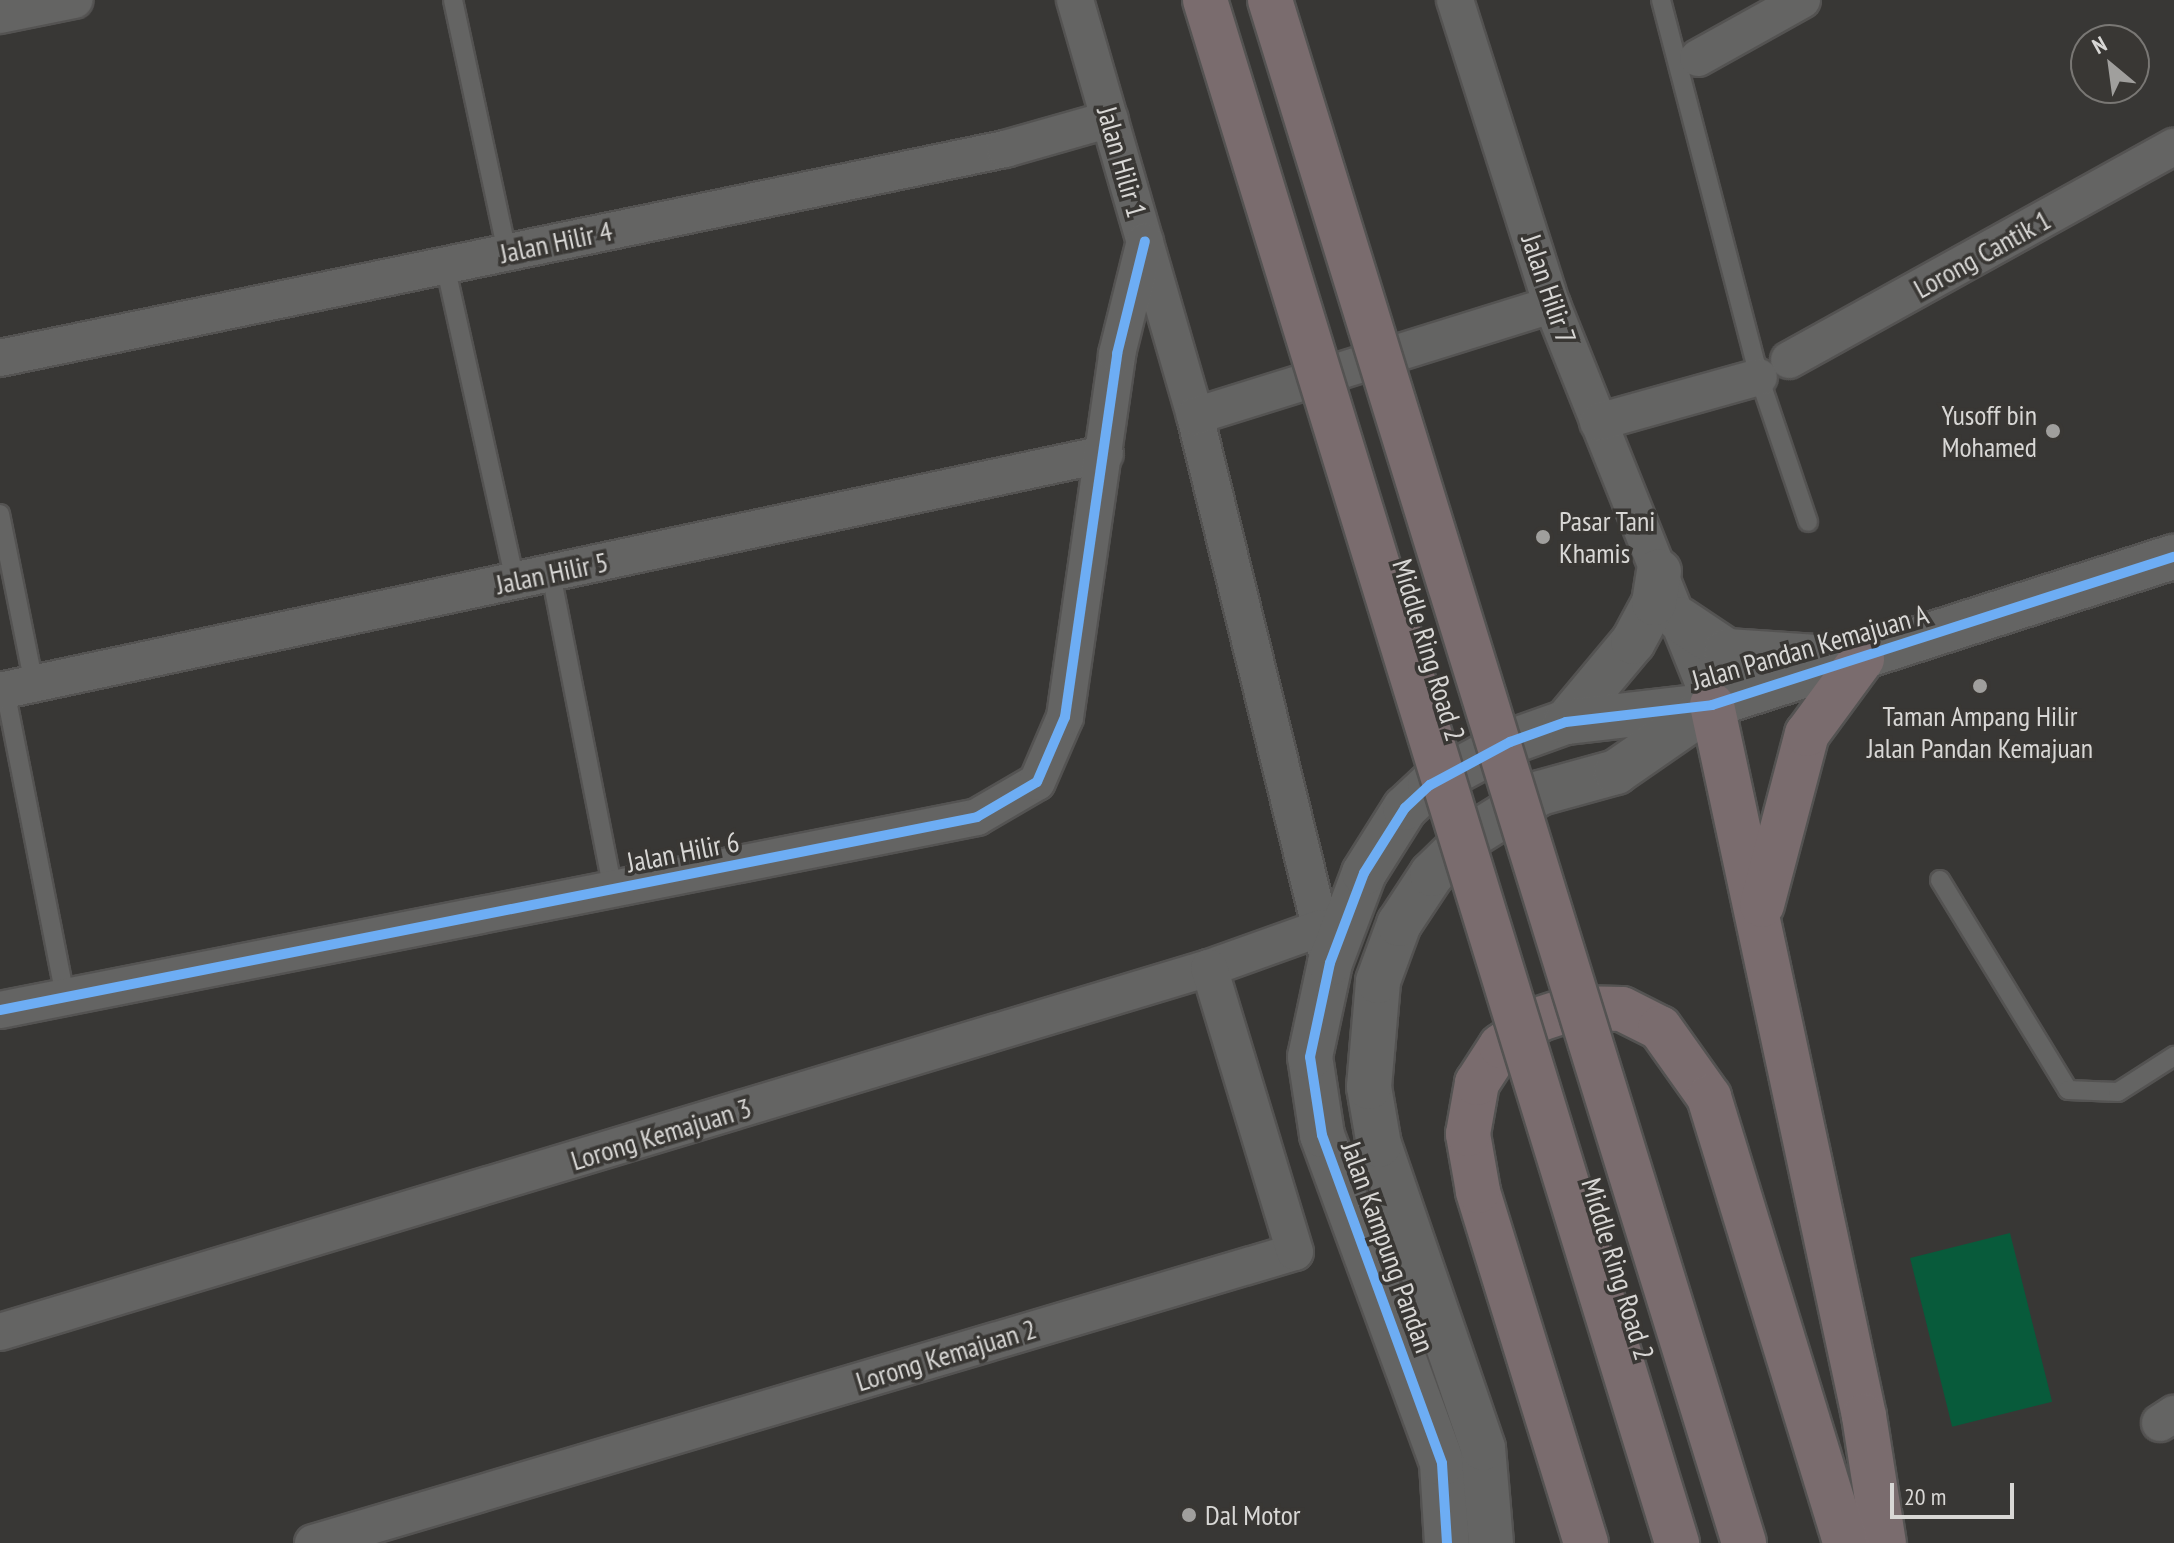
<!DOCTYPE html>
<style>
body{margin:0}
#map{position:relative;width:2174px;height:1543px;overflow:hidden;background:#383735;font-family:"PT Sans Narrow",sans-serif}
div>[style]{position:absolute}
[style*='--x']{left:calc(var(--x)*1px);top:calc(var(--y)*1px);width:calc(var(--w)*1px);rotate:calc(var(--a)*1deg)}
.green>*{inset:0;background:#085b3b;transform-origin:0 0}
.roads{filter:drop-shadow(2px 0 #545352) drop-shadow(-2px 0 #545352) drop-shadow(0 2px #545352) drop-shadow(0 -2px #545352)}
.service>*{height:18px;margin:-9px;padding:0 9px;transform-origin:9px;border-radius:9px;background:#646463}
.minor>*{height:36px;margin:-18px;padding:0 18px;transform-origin:18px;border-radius:18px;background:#646463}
.tertiary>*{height:44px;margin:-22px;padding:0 22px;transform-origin:22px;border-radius:22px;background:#646463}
.trunk>*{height:44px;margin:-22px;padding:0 22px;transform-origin:22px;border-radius:22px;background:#7a6c6e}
.bridges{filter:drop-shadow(2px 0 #545352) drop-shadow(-2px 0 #545352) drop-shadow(0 2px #545352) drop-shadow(0 -2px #545352)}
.trunk-bridge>*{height:44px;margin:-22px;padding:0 22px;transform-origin:22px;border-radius:22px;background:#7a6c6e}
.cycleway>*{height:10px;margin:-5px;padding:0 5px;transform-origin:5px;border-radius:5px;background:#6dadf4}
.dots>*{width:22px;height:22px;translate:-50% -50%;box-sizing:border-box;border:4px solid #393734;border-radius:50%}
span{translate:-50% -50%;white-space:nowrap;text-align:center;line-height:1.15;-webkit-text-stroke:7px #393734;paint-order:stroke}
.street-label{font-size:28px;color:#d8d7d5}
.poi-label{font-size:28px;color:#d8d7d5}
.right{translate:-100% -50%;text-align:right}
.left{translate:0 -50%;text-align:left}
.north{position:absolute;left:2070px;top:24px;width:80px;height:80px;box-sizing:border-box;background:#393734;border:2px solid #797774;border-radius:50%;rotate:331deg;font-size:22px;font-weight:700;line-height:32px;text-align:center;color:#d8d7d5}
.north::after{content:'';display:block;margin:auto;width:28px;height:36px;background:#a09f9d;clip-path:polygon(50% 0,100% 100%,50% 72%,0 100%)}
.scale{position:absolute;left:1890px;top:1483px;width:124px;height:36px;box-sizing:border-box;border:4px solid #d8d7d5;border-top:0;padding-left:10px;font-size:24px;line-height:28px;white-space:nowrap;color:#d8d7d5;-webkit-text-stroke:6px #393734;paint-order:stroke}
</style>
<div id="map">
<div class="green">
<i style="left:2010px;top:1233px;width:174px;height:103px;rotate:76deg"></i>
</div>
<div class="roads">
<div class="service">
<i style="--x:453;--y:0;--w:258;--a:77.9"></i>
<i style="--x:1661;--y:0;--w:390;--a:75.4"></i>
<i style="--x:1759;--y:377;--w:153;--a:71.3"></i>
<i style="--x:445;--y:265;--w:324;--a:77.5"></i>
<i style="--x:0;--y:514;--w:173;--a:78.7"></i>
<i style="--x:551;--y:574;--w:323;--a:78.9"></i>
<i style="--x:5;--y:690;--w:313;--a:78.9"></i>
<i style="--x:1940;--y:880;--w:246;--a:58.6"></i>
<i style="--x:2068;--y:1090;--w:50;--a:2.3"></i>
<i style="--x:2118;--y:1092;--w:67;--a:-32.7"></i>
</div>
<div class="minor">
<i style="--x:1075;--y:0;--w:433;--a:73.9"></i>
<i style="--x:1195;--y:416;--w:550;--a:76.22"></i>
<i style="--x:1455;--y:0;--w:320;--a:72.4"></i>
<i style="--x:1552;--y:305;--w:431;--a:68.2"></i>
<i style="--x:0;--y:15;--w:76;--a:-11.5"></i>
<i style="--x:1698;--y:58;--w:119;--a:-29.1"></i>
<i style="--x:0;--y:358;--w:1027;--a:-11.75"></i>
<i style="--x:1005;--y:149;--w:109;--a:-15.9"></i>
<i style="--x:1789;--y:360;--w:440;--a:-29"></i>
<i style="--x:1195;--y:416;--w:374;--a:-17.3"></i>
<i style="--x:1598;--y:422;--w:167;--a:-15.6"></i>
<i style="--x:0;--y:691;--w:1130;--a:-12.11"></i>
<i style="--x:0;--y:1010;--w:996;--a:-11.17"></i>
<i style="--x:977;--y:817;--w:69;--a:-30.3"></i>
<i style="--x:1037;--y:782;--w:71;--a:-66.7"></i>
<i style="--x:1065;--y:717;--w:367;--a:-81.8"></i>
<i style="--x:1117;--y:354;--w:116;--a:-76.1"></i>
<i style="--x:0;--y:1332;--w:1263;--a:-16.76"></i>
<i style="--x:1209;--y:968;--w:119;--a:-19.7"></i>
<i style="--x:2160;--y:1423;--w:17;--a:-33"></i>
<i style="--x:313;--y:1543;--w:1024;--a:-16.51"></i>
<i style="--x:1295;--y:1252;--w:297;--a:-106.8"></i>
</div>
<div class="tertiary">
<i style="--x:1679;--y:619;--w:58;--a:33.7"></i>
<i style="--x:1727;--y:651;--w:104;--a:3.9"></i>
<i style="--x:1566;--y:722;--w:104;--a:-50.1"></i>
<i style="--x:1633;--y:642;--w:44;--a:-61.7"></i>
<i style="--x:1654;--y:603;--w:32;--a:-81"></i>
<i style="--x:1447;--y:1543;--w:80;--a:-93.6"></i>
<i style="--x:1442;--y:1463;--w:349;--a:-110.1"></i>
<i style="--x:1322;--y:1135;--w:79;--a:-98.7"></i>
<i style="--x:1310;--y:1057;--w:96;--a:-78"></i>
<i style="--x:1330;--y:963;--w:96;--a:-69.3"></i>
<i style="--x:1364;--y:873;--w:77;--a:-57.8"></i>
<i style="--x:1405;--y:808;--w:34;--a:-43"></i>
<i style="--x:1430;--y:785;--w:91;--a:-28.3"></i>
<i style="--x:1510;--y:742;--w:59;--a:-19.7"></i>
<i style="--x:1566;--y:722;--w:147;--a:-6.6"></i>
<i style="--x:1712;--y:705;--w:485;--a:-17.8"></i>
<i style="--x:1491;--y:1543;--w:95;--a:-94.8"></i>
<i style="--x:1483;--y:1448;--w:320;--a:-108.9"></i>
<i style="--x:1379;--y:1145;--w:59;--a:-99.8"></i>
<i style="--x:1369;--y:1087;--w:106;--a:-85.1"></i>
<i style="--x:1378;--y:981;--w:61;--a:-69.8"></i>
<i style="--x:1399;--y:924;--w:60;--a:-56.6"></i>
<i style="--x:1432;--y:874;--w:54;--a:-44.3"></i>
<i style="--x:1471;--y:836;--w:81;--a:-31.9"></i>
<i style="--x:1540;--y:793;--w:79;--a:-15.4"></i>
<i style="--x:1616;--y:772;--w:111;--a:-34.7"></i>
</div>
<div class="trunk">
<i style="--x:1712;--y:705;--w:727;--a:77.93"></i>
<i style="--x:1864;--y:1416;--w:129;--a:81.1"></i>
<i style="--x:1762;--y:905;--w:177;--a:-75.3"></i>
<i style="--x:1807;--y:734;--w:93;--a:-53.7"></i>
<i style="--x:1586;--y:1543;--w:368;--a:-107.1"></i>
<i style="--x:1478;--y:1191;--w:58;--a:-100"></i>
<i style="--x:1468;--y:1134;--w:52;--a:-80"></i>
<i style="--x:1477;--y:1083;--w:44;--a:-57"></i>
<i style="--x:1501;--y:1046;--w:47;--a:-34.7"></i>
<i style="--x:1540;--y:1019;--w:35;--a:-18"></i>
<i style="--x:1573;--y:1008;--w:49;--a:1.2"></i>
<i style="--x:1622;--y:1009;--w:42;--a:26.6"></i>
<i style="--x:1660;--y:1028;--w:85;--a:54.6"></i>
<i style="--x:1709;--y:1097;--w:466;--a:73"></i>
</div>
</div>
<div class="bridges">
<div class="trunk-bridge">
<i style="--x:1205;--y:0;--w:1614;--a:72.99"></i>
<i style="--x:1270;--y:0;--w:1614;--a:72.92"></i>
</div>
</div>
<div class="cycleway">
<i style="--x:0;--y:1010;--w:996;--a:-11.17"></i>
<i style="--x:977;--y:817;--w:69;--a:-30.3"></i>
<i style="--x:1037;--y:782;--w:71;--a:-66.7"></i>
<i style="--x:1065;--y:717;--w:367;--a:-81.8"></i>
<i style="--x:1117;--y:354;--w:116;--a:-76.1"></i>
<i style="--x:1447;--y:1543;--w:80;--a:-93.6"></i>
<i style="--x:1442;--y:1463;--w:349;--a:-110.1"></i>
<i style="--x:1322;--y:1135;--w:79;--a:-98.7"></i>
<i style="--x:1310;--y:1057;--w:96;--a:-78"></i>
<i style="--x:1330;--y:963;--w:96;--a:-69.3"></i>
<i style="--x:1364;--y:873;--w:77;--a:-57.8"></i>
<i style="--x:1405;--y:808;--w:34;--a:-43"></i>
<i style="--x:1430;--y:785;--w:91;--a:-28.3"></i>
<i style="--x:1510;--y:742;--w:59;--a:-19.7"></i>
<i style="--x:1566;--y:722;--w:147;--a:-6.6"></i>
<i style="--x:1712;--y:705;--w:485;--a:-17.8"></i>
</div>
<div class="dots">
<i style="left:2053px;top:431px;background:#a09f9d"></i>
<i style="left:1543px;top:537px;background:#a09f9d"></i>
<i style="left:1980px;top:686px;background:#a09f9d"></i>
<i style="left:1189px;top:1515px;background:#a09f9d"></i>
</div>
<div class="street-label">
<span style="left:1122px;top:162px;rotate:74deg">Jalan Hilir 1</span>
<span style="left:556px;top:242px;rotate:-12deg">Jalan Hilir 4</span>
<span style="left:1982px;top:254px;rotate:-29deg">Lorong Cantik 1</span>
<span style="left:1549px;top:289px;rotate:71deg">Jalan Hilir 7</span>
<span style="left:552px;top:573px;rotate:-12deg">Jalan Hilir 5</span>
<span style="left:1810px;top:647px;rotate:-16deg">Jalan Pandan Kemajuan A</span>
<span style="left:1429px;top:650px;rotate:73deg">Middle Ring Road 2</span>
<span style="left:683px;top:852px;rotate:-11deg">Jalan Hilir 6</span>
<span style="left:661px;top:1134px;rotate:-17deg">Lorong Kemajuan 3</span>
<span style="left:1388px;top:1247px;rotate:70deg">Jalan Kampung Pandan</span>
<span style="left:1618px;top:1269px;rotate:73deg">Middle Ring Road 2</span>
<span style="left:946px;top:1355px;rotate:-17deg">Lorong Kemajuan 2</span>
</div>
<div class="poi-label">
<span class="right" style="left:2037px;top:431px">Yusoff bin<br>Mohamed</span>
<span class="left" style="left:1559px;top:537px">Pasar Tani<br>Khamis</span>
<span style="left:1980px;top:732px">Taman Ampang Hilir<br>Jalan Pandan Kemajuan</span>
<span class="left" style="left:1205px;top:1515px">Dal Motor</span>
</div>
<div class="north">N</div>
<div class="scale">20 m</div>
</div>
